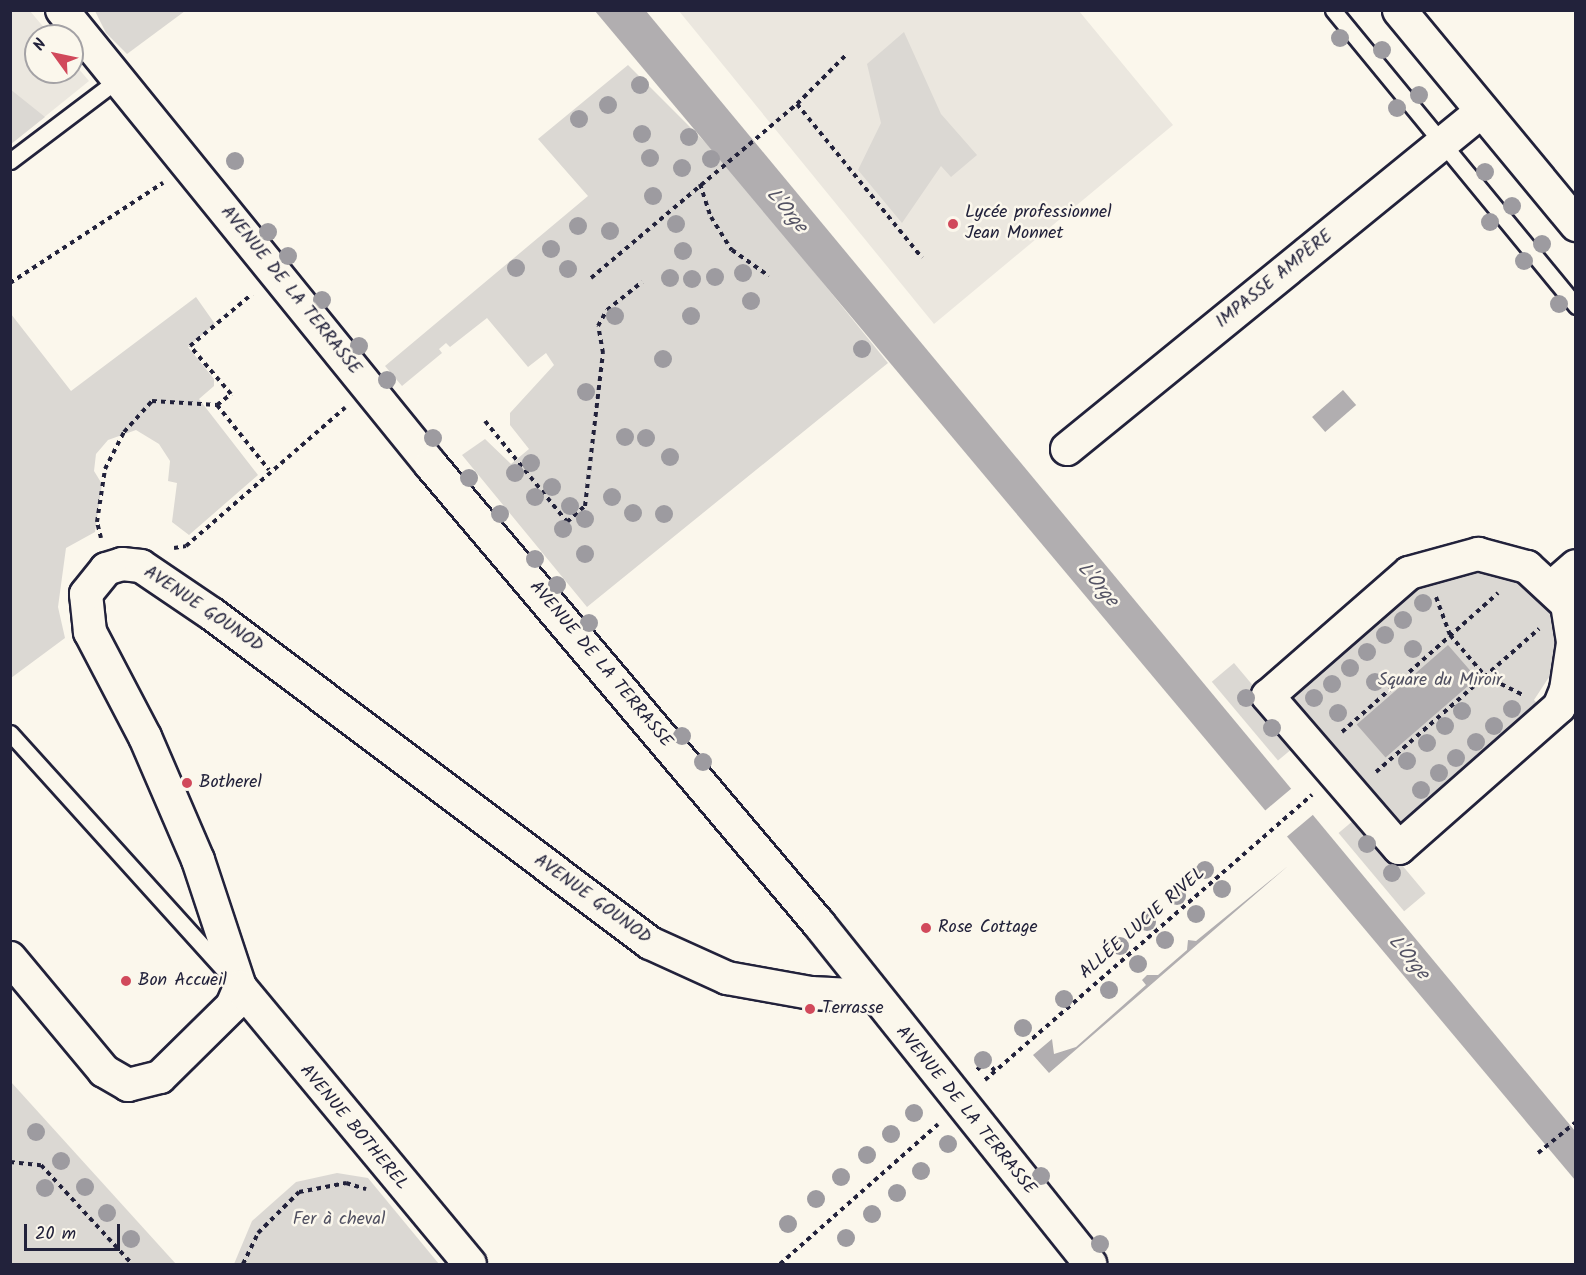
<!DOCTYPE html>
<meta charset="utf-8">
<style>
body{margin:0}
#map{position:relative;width:1586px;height:1275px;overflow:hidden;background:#fbf7ec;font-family:Kalam,sans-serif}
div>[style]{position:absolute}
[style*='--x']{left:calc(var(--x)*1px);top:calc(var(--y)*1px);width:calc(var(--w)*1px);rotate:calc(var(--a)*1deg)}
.built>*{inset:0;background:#ebe7df}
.green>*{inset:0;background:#dbd8d3;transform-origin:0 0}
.water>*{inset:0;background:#b1aeb0;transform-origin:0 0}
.pier>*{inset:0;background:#fbf7ec;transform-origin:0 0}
.path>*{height:4px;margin-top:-2px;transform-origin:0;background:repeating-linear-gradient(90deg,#22223b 0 4.5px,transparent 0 9px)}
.roads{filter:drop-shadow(2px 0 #22223b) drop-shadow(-2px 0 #22223b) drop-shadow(0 2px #22223b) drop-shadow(0 -2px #22223b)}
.lane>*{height:15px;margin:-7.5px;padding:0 7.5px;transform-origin:7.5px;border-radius:7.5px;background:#fbf7ec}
.street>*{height:32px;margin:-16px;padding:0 16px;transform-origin:16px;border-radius:16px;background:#fbf7ec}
.secondary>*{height:33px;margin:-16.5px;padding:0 16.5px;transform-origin:16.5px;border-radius:16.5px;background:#fbf7ec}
.trees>*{width:18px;height:18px;margin:-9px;border-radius:50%;background:#9d9ba0}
.dots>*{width:16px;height:16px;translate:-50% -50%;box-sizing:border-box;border:3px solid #fbf7ec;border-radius:50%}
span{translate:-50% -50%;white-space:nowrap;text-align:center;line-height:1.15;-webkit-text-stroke:5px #fbf7ec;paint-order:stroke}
.poi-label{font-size:18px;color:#22223b}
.left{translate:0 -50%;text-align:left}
.street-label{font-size:18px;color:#22223b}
.park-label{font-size:18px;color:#505061}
.water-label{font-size:20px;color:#545364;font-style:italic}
.frame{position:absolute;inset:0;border:12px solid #22223b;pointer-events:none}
.north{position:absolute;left:24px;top:24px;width:60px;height:60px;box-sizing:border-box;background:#fbf7ec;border:2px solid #a4a2a5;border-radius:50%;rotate:303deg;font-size:16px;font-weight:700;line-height:24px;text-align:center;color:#22223b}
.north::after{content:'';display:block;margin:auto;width:21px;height:27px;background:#d1495b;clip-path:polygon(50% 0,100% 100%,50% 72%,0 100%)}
.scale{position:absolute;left:24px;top:1224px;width:96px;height:27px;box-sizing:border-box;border:3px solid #22223b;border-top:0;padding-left:8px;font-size:18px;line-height:21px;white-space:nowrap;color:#22223b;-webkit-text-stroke:4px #fbf7ec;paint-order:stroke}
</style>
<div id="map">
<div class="built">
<i style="clip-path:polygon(11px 11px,30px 11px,51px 36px,36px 36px,36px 72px,72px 72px,72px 61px,89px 81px,11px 144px)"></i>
<i style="clip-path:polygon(679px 11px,1079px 11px,1173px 125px,934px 324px)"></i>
</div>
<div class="green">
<i style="clip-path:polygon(95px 11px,185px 11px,127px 54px,106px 33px)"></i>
<i style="clip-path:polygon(904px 32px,941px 114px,977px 155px,951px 177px,941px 166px,902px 223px,858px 170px,881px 123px,867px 64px)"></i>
<i style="clip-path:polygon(628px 65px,725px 162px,888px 363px,587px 607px,462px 455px,485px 439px,511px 464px,529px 449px,510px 425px,510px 413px,554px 365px,546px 353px,528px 367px,487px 318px,450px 347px,446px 343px,439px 349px,442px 353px,402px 386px,385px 366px,588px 196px,538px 139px)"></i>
<i style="clip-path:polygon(10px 89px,45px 117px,11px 144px,10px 144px)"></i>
<i style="clip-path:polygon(196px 297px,215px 324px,188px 347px,214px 379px,214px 386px,199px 399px,258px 475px,189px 535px,172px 522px,177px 483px,168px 481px,170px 461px,159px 444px,136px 430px,108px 440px,96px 454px,94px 471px,102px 484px,95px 532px,66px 548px,58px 607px,65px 638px,11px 678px,11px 314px,71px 391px)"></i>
<i style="clip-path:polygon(1468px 569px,1520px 576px,1550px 606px,1559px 640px,1553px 671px,1534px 700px,1543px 709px,1403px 826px,1397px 825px,1294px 708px,1295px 694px,1424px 575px,1433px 585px)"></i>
<i style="left:1234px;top:663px;width:103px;height:29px;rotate:50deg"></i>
<i style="left:1360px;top:815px;width:102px;height:28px;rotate:50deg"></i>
<i style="clip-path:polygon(11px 1082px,176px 1264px,11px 1264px)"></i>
<i style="clip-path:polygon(337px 1173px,368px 1178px,439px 1264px,234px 1264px,252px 1221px,296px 1182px)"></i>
</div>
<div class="water">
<i style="clip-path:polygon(595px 11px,646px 11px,1575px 1131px,1575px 1180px)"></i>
<i style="left:1343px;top:390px;width:20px;height:41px;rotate:49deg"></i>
<i style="left:1448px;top:645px;width:44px;height:121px;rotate:49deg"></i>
<i style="clip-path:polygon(1288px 866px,1049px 1073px,1033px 1055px,1052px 1039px,1054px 1054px,1076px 1047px,1146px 985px,1142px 980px,1147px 975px,1158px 975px,1187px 950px,1188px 940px,1196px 941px)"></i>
</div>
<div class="pier">
<i style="left:1292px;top:788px;width:34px;height:38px;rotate:50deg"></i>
</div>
<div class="path">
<i style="--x:797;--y:104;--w:198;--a:50.9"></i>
<i style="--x:700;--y:184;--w:35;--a:72"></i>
<i style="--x:711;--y:217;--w:39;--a:58"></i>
<i style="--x:732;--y:250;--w:45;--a:35.1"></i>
<i style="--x:591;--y:278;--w:270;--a:-40.2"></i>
<i style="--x:797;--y:104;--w:69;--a:-45"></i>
<i style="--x:10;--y:283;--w:183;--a:-33.2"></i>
<i style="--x:217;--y:405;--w:18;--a:-38"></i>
<i style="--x:231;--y:394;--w:63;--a:-130.5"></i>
<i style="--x:190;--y:346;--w:81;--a:-40"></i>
<i style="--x:485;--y:421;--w:130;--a:50.9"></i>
<i style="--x:567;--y:522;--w:24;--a:-42"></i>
<i style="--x:585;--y:506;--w:154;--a:-83.3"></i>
<i style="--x:603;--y:353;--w:27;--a:-100"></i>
<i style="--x:598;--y:326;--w:18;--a:-61"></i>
<i style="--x:607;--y:310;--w:45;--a:-38.7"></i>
<i style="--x:101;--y:538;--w:16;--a:-104"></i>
<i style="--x:97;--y:522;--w:54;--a:-81.4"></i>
<i style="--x:105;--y:469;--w:42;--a:-62.8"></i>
<i style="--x:124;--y:432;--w:42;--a:-47.9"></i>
<i style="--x:152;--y:401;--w:65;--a:3.5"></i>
<i style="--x:217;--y:405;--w:83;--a:51.3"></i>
<i style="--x:174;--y:548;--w:12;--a:-9"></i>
<i style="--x:186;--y:546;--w:211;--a:-41"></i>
<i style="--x:1436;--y:597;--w:40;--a:69.8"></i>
<i style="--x:1450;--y:635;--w:54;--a:49.5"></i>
<i style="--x:1485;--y:676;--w:42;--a:26.6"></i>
<i style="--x:1342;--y:732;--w:209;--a:-41.7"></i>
<i style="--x:1376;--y:772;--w:217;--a:-41.3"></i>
<i style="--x:977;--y:1070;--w:13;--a:-45"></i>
<i style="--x:986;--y:1061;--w:13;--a:48"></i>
<i style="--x:985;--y:1080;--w:434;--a:-41.1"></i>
<i style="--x:1538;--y:1153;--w:49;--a:-39.2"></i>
<i style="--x:10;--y:1162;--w:31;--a:6"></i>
<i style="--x:41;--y:1165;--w:134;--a:47.4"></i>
<i style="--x:243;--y:1264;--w:34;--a:-64"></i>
<i style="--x:258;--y:1233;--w:58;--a:-45"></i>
<i style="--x:299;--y:1192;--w:48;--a:-10.8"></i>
<i style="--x:346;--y:1183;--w:21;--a:17"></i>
<i style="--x:780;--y:1264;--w:211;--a:-41.5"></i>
</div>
<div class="roads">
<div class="lane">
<i style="--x:1333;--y:10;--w:383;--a:50.6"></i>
<i style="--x:10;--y:161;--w:134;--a:-37.1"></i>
<i style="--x:10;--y:733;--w:325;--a:47.9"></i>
</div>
<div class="street">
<i style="--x:62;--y:10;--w:586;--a:50.96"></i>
<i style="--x:431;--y:465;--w:601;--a:49.79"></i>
<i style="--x:819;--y:924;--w:435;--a:51.4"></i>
<i style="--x:1067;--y:449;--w:535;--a:-39.16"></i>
<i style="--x:1478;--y:554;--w:51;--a:14.9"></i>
<i style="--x:1527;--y:567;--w:54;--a:42.8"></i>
<i style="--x:1567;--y:604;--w:39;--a:81"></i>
<i style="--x:1573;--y:643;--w:48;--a:98.5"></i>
<i style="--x:1566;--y:690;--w:18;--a:112"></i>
<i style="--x:1559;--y:707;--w:213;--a:138.6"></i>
<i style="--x:1399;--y:848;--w:201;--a:-130.8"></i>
<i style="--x:1268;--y:696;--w:187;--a:-41.1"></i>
<i style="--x:1409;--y:573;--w:72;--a:-15.4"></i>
<i style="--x:1553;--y:586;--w:30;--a:-41"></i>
<i style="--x:10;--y:958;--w:147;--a:50.2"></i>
<i style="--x:104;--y:1071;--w:28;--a:30"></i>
<i style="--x:128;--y:1085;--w:33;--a:-14"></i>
<i style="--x:160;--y:1077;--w:101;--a:-44.6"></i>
<i style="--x:232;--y:1006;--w:21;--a:-67"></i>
<i style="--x:240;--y:987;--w:134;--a:-108.3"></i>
<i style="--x:198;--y:860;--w:134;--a:-113.3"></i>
<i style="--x:145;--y:737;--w:119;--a:-117.6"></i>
<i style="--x:90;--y:632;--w:38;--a:-96"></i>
<i style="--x:86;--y:594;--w:32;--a:-51"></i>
<i style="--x:106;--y:569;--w:17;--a:-17"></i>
<i style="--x:122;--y:564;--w:19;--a:6"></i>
<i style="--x:141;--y:566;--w:86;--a:34.1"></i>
<i style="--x:212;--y:614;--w:548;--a:36.91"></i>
<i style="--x:650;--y:943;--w:85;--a:24.4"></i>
<i style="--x:727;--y:978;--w:85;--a:10.1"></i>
<i style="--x:811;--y:993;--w:62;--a:2.8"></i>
<i style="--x:240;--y:987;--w:360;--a:50.3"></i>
</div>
<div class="secondary">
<i style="--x:1399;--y:10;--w:278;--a:50.4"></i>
</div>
</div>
<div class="trees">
<i style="left:1340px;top:38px"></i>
<i style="left:1382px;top:50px"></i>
<i style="left:640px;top:85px"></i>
<i style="left:1419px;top:95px"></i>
<i style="left:608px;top:105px"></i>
<i style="left:1397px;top:108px"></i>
<i style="left:579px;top:119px"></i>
<i style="left:642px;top:134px"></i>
<i style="left:689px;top:137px"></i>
<i style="left:650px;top:158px"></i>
<i style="left:711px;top:159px"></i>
<i style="left:235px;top:161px"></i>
<i style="left:682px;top:168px"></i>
<i style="left:1485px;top:172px"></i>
<i style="left:653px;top:196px"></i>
<i style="left:1512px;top:206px"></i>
<i style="left:1490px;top:222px"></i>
<i style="left:676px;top:224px"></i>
<i style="left:578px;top:226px"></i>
<i style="left:610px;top:231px"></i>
<i style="left:268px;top:232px"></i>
<i style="left:1542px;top:244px"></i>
<i style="left:551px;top:249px"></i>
<i style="left:683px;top:251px"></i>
<i style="left:288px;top:256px"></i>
<i style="left:1524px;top:261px"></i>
<i style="left:516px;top:268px"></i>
<i style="left:568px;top:269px"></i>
<i style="left:743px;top:273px"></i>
<i style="left:715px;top:277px"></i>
<i style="left:670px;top:278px"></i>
<i style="left:692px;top:279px"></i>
<i style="left:322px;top:300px"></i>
<i style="left:751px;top:301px"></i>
<i style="left:1559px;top:304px"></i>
<i style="left:615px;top:316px"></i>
<i style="left:691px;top:316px"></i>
<i style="left:359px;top:346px"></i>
<i style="left:862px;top:349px"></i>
<i style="left:663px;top:359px"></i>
<i style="left:387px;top:380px"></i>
<i style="left:586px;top:392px"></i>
<i style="left:625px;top:437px"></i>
<i style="left:433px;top:438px"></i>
<i style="left:646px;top:438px"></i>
<i style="left:670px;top:457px"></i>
<i style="left:531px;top:463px"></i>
<i style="left:515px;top:473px"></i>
<i style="left:469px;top:478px"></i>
<i style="left:552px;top:487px"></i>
<i style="left:535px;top:497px"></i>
<i style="left:612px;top:497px"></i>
<i style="left:570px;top:506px"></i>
<i style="left:633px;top:513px"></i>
<i style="left:500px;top:514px"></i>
<i style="left:664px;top:514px"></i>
<i style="left:585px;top:519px"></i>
<i style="left:563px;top:529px"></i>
<i style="left:585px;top:554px"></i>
<i style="left:535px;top:559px"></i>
<i style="left:557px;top:585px"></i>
<i style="left:1423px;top:603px"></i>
<i style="left:1403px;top:620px"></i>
<i style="left:589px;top:623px"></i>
<i style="left:1385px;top:635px"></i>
<i style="left:1413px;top:649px"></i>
<i style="left:1367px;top:652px"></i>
<i style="left:1350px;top:668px"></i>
<i style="left:1375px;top:682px"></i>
<i style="left:1332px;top:684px"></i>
<i style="left:1246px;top:698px"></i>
<i style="left:1314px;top:698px"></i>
<i style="left:1512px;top:709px"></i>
<i style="left:1462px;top:711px"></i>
<i style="left:1338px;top:713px"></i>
<i style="left:1445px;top:726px"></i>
<i style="left:1494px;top:726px"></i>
<i style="left:1272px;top:728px"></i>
<i style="left:682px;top:736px"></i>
<i style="left:1476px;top:742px"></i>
<i style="left:1427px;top:743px"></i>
<i style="left:1456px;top:758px"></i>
<i style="left:1407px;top:761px"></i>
<i style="left:703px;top:762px"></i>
<i style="left:1439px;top:773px"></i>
<i style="left:1421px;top:790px"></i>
<i style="left:1367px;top:844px"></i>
<i style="left:1205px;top:870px"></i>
<i style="left:1392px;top:873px"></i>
<i style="left:1222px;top:889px"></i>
<i style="left:1177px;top:896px"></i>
<i style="left:1196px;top:914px"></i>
<i style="left:1147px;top:922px"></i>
<i style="left:1165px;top:940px"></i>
<i style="left:1120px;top:946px"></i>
<i style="left:1138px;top:964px"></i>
<i style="left:1109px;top:990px"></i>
<i style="left:1064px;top:999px"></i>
<i style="left:1023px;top:1028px"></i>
<i style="left:983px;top:1060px"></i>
<i style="left:914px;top:1113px"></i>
<i style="left:36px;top:1132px"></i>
<i style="left:891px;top:1134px"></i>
<i style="left:948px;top:1144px"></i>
<i style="left:867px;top:1155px"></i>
<i style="left:61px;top:1161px"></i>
<i style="left:921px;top:1171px"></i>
<i style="left:1041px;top:1176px"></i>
<i style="left:841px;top:1177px"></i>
<i style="left:85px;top:1187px"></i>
<i style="left:45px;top:1188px"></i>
<i style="left:897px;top:1193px"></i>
<i style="left:816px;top:1199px"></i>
<i style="left:107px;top:1213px"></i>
<i style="left:872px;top:1214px"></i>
<i style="left:788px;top:1224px"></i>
<i style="left:846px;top:1238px"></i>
<i style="left:131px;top:1239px"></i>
<i style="left:1100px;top:1244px"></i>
</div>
<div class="dots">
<i style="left:953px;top:224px;background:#d1495b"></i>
<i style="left:187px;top:783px;background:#d1495b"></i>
<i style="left:926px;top:928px;background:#d1495b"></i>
<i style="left:126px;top:981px;background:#d1495b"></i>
<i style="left:810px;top:1009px;background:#d1495b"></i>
</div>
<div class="poi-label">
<span class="left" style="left:965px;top:224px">Lycée professionnel<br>Jean Monnet</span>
<span class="left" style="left:199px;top:783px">Botherel</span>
<span class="left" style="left:938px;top:928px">Rose Cottage</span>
<span class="left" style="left:138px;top:981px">Bon Accueil</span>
<span class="left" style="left:822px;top:1009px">Terrasse</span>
</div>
<div class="street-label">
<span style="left:1275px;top:280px;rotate:-39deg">IMPASSE AMPÈRE</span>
<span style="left:290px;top:291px;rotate:51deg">AVENUE DE LA TERRASSE</span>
<span style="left:203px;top:610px;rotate:34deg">AVENUE GOUNOD</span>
<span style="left:600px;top:665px;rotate:50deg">AVENUE DE LA TERRASSE</span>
<span style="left:592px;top:900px;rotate:36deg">AVENUE GOUNOD</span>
<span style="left:1143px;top:924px;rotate:-41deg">ALLÉE LUCIE RIVEL</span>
<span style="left:965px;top:1111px;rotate:51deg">AVENUE DE LA TERRASSE</span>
<span style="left:353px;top:1128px;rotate:50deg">AVENUE BOTHEREL</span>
</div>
<div class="park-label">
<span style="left:1440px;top:681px">Square du Miroir</span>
<span style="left:339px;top:1220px">Fer à cheval</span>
</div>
<div class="water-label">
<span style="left:786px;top:211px;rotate:50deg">L'Orge</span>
<span style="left:1097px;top:585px;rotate:50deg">L'Orge</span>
<span style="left:1408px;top:958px;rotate:50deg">L'Orge</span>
</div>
<div class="frame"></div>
<div class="north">N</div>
<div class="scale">20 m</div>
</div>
